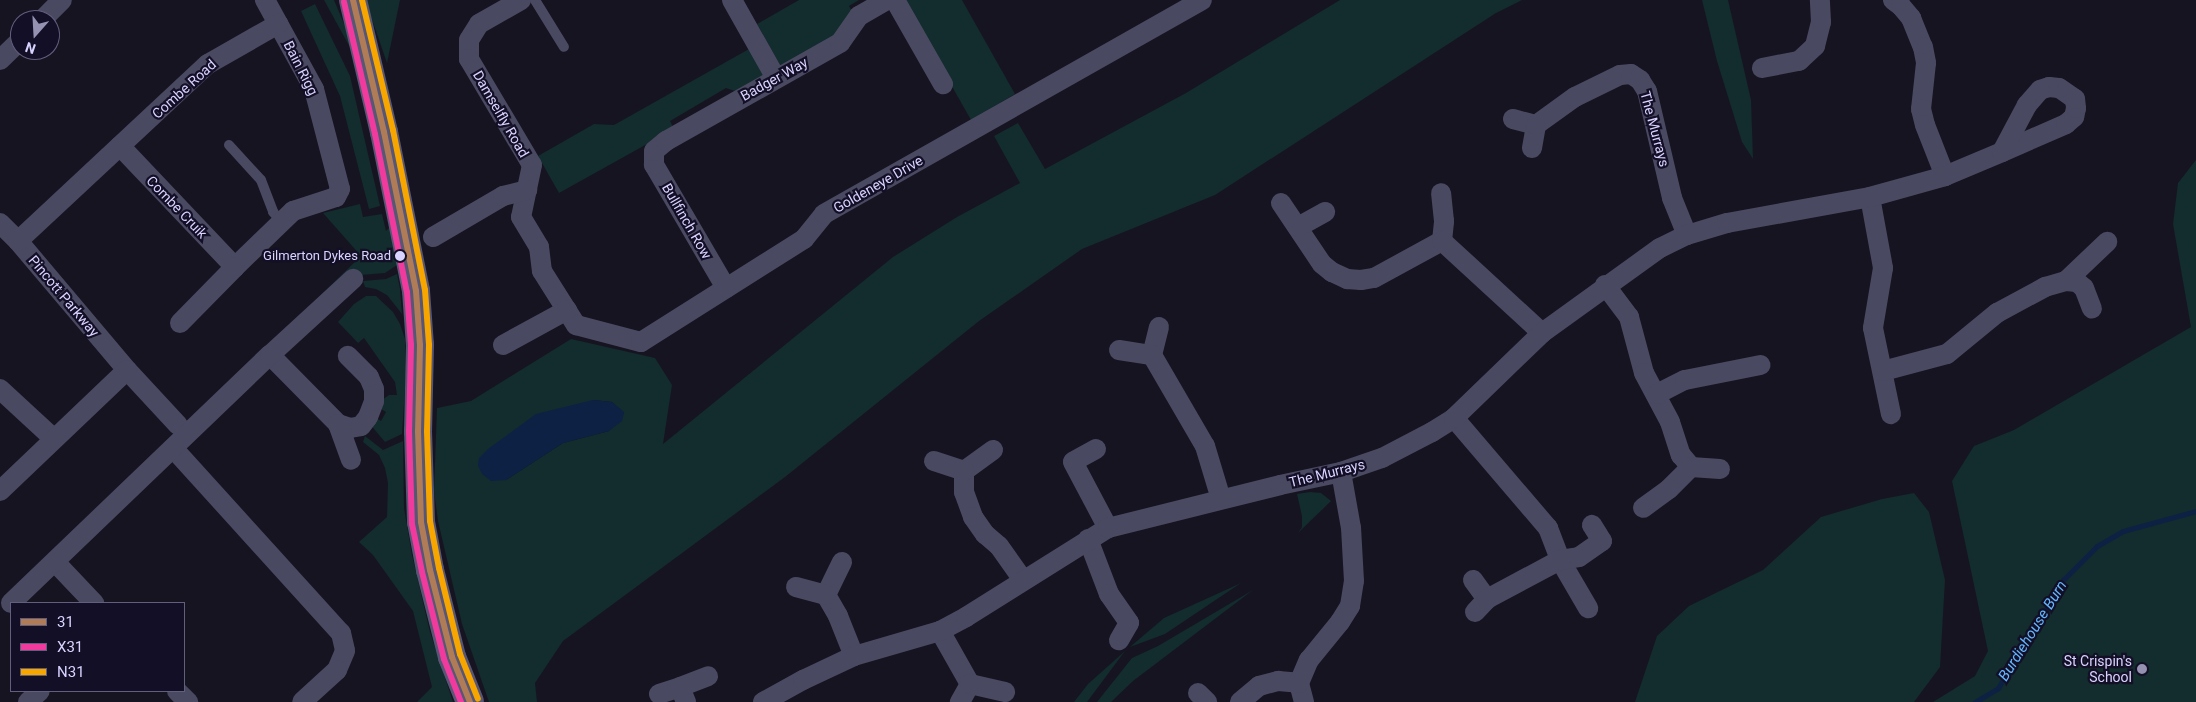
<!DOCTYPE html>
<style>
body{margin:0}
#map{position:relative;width:2196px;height:702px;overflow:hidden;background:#161421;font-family:Roboto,sans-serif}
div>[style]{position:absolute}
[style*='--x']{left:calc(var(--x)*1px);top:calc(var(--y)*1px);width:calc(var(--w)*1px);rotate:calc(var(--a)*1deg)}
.green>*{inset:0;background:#132c2d}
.water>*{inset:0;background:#0d2144}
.stream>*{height:5px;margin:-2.5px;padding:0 2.5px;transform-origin:2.5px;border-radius:2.5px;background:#0d2144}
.lane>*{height:10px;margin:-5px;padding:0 5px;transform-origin:5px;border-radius:5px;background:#4a4962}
.street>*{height:20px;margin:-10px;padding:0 10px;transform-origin:10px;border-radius:10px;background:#4a4962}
.secondary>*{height:28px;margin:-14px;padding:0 14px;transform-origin:14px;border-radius:14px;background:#575674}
.bus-1>*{height:6px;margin:-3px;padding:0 3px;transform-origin:3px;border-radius:3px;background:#b07c57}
.bus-2>*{height:6px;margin:-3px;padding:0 3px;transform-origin:3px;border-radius:3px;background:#f13a9d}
.bus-3>*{height:6px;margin:-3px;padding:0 3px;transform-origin:3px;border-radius:3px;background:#f7a600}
.dots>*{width:14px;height:14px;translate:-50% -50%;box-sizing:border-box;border:2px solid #130f26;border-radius:50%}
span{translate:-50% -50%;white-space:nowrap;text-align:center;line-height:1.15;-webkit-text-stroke:4.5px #130f26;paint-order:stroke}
.bus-label{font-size:13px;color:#d9d4ff}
.right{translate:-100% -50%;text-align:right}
.street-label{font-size:14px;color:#d9d4ff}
.poi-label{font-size:14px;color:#d9d4ff}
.water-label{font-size:15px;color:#62b6ff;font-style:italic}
.legend{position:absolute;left:10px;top:602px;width:175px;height:90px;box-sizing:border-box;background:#130f26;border:1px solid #625e7d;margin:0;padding:6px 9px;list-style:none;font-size:15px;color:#d9d4ff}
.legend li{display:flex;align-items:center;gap:10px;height:25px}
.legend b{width:25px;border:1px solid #625e7d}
.north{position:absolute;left:10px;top:10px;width:50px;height:50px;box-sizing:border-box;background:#130f26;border:1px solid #625e7d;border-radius:50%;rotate:199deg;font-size:14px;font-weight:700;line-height:20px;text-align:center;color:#d9d4ff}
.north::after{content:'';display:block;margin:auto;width:18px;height:22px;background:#9591b1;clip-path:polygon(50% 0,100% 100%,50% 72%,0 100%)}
</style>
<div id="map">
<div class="green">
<i style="clip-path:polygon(324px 0,334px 0,347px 31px,352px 51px)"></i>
<i style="clip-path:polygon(366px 0,400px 0,387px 63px,367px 5px)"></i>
<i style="clip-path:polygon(799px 0,859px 0,849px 6px,853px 13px,835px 35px,781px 67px,757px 24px)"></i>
<i style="clip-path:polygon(903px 0,962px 0,1015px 94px,971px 120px)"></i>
<i style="clip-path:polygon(evenodd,1340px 0,1522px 0,1496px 13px,1215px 195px,1082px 249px,979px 321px,785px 477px,563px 641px,535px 683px,537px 702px,489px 702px,462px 624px,438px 521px,434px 491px,437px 408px,471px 401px,571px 339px,655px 358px,672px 385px,663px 444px,893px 257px,957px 217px,1020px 183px,994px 136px,1018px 123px,1045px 169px,1186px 93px,1340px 0,593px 400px,612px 402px,624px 413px,609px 431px,563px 443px,506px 480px,593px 400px)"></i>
<i style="clip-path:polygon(1702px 0,1728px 0,1751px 100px,1753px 159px,1742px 142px,1717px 61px)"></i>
<i style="clip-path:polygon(315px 4px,350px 76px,380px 206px,369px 209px,340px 96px,301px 11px)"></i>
<i style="clip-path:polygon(749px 49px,764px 76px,738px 92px,726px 88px,670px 121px,674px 129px,559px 193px,538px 156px,594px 124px,614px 125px)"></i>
<i style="clip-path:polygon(2196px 160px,2196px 702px,1933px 702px,1975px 676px,1988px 651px,1952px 481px,1974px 446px,2014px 430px,2191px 327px,2173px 224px,2178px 183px)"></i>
<i style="clip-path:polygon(360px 204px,363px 217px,382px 214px,386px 231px,390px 227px,397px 265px,385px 273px,349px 276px,295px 320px,361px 256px,323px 213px)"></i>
<i style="clip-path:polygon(397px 274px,400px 289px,402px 314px,387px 295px,376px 289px,365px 287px,363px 281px,386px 279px)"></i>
<i style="clip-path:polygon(366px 296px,376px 296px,393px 312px,400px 324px,405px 339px,406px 374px,402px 434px,385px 442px,369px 423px,373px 416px,381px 421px,386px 412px,378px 407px,382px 400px,389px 395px,397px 395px,395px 382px,364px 338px,358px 343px,338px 322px,354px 304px)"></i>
<i style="clip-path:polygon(365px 436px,383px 450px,403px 441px,404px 508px,412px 555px,430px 632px,453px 702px,417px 702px,432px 687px,413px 611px,373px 555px,359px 542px,387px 517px,388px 483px,385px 468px,379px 455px,363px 442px)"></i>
<i style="clip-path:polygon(1310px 492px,1321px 493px,1331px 501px,1298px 533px,1302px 527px,1302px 516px,1297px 494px)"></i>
<i style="clip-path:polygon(1914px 493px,1929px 512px,1945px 580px,1940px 667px,1914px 702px,1635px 702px,1657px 636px,1689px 606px,1763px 570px,1821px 517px,1882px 499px)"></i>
<i style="clip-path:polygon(1241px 583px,1165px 634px,1130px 647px,1164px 618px)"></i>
<i style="clip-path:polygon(1253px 590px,1133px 681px,1111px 702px,1097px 702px,1132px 658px,1158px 646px)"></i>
<i style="clip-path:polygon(1125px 651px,1087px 702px,1074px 702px,1088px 684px)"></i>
</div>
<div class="water">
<i style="clip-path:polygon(593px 400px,612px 402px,624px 412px,622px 421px,609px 431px,563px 443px,506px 480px,491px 481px,482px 474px,478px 466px,479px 458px,488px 449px,536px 414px)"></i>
</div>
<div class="stream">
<i style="--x:1975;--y:702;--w:27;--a:-31"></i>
<i style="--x:1998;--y:688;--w:126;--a:-59"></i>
<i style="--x:2063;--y:580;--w:48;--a:-45"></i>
<i style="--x:2097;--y:546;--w:30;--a:-30"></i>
<i style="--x:2123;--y:531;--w:76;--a:-15.3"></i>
</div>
<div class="lane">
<i style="--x:535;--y:0;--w:55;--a:58.3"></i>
<i style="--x:229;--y:145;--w:47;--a:47.6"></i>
<i style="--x:261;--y:180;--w:34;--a:69"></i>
<i style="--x:273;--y:212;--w:12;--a:48"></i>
</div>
<div class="street">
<i style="--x:521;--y:0;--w:48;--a:150.3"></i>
<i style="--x:479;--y:24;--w:19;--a:122"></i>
<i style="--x:469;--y:40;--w:19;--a:90"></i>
<i style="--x:469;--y:59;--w:123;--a:59.3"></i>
<i style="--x:532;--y:165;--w:53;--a:101.9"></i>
<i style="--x:521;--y:217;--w:35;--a:59"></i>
<i style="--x:539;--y:247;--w:24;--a:83"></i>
<i style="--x:542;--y:271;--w:64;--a:57.8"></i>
<i style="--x:576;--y:325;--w:67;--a:14.7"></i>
<i style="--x:641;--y:342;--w:193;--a:-32.3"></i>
<i style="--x:804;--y:239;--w:32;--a:-51"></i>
<i style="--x:824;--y:214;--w:434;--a:-29.5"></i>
<i style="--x:732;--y:0;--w:90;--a:60.6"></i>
<i style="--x:895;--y:0;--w:97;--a:60.3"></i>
<i style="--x:1893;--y:0;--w:10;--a:37"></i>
<i style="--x:1901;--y:6;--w:16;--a:50"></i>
<i style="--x:1911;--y:18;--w:31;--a:68"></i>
<i style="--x:1923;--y:47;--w:16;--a:79"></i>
<i style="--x:1926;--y:63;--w:46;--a:96.2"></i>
<i style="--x:1921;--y:109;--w:16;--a:76"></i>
<i style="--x:1925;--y:125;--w:55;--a:68.6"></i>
<i style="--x:42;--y:20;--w:28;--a:-45"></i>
<i style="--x:0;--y:60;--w:28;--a:-44"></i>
<i style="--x:1762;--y:68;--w:38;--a:-11"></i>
<i style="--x:1799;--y:61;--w:22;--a:-43"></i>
<i style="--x:1815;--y:46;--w:25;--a:-76"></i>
<i style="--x:1821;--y:22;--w:22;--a:-93"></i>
<i style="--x:1513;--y:119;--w:24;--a:15"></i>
<i style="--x:120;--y:146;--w:167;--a:46.5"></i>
<i style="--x:235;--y:267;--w:81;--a:-44"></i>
<i style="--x:293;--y:211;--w:45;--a:-18"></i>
<i style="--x:336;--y:197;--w:9;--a:-63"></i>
<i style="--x:340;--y:189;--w:103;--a:-104.6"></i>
<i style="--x:314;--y:89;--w:102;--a:-118.8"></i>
<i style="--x:1532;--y:148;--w:23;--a:-80"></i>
<i style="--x:1536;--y:125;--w:48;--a:-35.7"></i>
<i style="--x:1575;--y:97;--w:50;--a:-26.1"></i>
<i style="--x:1620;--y:75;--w:11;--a:-5"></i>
<i style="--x:1631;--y:74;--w:11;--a:34"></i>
<i style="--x:1640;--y:80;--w:13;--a:58"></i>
<i style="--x:1647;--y:91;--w:110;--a:76.8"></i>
<i style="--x:1672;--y:198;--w:40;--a:68"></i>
<i style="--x:1870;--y:197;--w:72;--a:79.6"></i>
<i style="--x:1883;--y:268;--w:61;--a:99.5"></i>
<i style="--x:1873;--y:328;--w:88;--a:78.2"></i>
<i style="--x:1281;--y:203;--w:73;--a:56.1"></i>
<i style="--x:1322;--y:264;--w:13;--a:39"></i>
<i style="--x:1332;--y:272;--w:17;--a:25"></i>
<i style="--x:1347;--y:279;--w:14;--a:4"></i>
<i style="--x:1361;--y:280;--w:13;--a:-9"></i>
<i style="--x:1374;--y:278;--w:77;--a:-28.6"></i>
<i style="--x:1442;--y:241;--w:20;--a:-84"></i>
<i style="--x:1444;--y:221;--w:28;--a:-96"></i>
<i style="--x:0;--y:223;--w:25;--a:45"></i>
<i style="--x:18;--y:241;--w:169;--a:49.8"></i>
<i style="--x:127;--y:370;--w:75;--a:47.2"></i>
<i style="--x:1298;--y:227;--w:31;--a:-29"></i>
<i style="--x:433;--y:237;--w:81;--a:-30.4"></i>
<i style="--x:503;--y:196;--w:25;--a:-14"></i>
<i style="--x:18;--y:241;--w:260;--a:-43"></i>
<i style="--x:208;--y:64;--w:81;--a:-29.7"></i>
<i style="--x:1442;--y:241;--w:136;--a:42.6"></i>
<i style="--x:2066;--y:281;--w:11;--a:5"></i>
<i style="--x:2077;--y:282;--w:9;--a:41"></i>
<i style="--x:2084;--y:288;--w:22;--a:69"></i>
<i style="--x:1605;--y:285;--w:40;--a:53"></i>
<i style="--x:1629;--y:317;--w:58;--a:75"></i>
<i style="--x:1644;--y:373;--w:55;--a:62"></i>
<i style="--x:1670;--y:422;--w:35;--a:72"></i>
<i style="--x:1681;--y:455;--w:16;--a:50"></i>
<i style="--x:1691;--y:467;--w:31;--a:135"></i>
<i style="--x:1669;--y:489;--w:32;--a:144"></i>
<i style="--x:726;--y:288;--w:143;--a:-120.3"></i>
<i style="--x:654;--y:165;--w:14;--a:-90"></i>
<i style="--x:654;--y:151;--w:16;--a:-40"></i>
<i style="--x:666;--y:141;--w:200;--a:-29.4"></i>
<i style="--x:840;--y:43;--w:33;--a:-55"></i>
<i style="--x:859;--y:16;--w:32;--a:-30"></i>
<i style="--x:180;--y:323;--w:78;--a:-45.5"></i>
<i style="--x:1159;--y:327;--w:29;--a:104"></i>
<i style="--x:1152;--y:355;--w:105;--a:59.8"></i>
<i style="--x:1205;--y:446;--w:55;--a:73.2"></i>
<i style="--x:503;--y:345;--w:73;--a:-28.7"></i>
<i style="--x:1119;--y:350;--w:33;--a:9"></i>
<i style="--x:270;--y:355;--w:97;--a:45.4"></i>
<i style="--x:338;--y:424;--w:13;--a:18"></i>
<i style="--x:350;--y:428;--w:11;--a:-10"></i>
<i style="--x:361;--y:426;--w:11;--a:-52"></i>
<i style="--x:368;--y:417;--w:17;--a:-69"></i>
<i style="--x:374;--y:401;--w:12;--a:-90"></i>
<i style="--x:374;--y:389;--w:13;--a:-113"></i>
<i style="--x:369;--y:377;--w:30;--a:-135"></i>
<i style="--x:1883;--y:371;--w:66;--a:-14.9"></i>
<i style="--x:1947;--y:354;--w:65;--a:-39.4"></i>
<i style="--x:1997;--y:313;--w:55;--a:-28.4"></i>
<i style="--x:2045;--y:287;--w:22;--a:-16"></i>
<i style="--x:2066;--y:281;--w:57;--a:-43.6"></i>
<i style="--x:0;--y:389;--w:72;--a:42.8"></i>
<i style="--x:1657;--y:394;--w:31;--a:-27"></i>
<i style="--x:1685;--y:380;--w:77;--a:-11.2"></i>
<i style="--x:1454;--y:418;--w:145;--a:49.5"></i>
<i style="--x:1548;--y:528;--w:34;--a:69"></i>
<i style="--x:1560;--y:560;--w:56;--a:59.7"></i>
<i style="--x:338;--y:424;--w:38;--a:70"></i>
<i style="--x:173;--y:448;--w:250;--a:47.8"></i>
<i style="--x:341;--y:633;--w:18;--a:77"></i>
<i style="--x:345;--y:651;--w:21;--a:113"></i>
<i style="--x:337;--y:670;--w:47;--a:137.6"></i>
<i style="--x:1096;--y:449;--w:26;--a:151"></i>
<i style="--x:1073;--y:462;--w:75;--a:62.1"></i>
<i style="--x:993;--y:450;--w:36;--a:144"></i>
<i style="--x:964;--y:471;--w:21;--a:90"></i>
<i style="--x:964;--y:492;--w:27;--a:70"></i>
<i style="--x:973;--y:517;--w:21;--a:55"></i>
<i style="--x:985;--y:534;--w:18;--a:41"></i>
<i style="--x:999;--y:546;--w:42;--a:54.8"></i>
<i style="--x:934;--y:461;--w:32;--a:18"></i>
<i style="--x:1691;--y:467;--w:29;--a:4"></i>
<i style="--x:0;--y:491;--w:175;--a:-43.6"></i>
<i style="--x:1088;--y:539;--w:59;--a:69.1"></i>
<i style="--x:1109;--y:594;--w:35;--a:55"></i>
<i style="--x:1129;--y:623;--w:20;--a:120"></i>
<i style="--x:55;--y:562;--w:57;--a:46.4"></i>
<i style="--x:842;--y:562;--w:37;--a:116"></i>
<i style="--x:826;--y:595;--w:24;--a:60"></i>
<i style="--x:838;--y:616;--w:43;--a:68.2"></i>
<i style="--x:1473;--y:580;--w:24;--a:54"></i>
<i style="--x:796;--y:587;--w:31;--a:15"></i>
<i style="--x:11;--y:603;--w:359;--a:-43.8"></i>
<i style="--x:270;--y:355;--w:113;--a:-42.5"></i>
<i style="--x:1475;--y:612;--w:18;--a:-47"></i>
<i style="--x:1487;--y:599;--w:83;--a:-28.1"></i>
<i style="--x:1560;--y:560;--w:19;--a:-9"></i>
<i style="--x:1579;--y:557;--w:28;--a:-35"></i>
<i style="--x:1602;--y:541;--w:19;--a:-122"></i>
<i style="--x:940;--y:631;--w:61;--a:60.5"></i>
<i style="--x:970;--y:684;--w:21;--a:119"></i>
<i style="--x:970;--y:684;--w:36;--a:13"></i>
<i style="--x:177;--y:691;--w:16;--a:45"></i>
<i style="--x:1198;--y:693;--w:13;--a:45"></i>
<i style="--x:659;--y:694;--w:22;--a:-18"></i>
<i style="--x:28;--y:702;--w:16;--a:-43"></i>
<i style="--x:686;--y:702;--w:16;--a:-112"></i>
<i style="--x:680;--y:687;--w:30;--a:-21"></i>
<i style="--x:763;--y:702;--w:46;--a:-28.8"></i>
<i style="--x:803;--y:680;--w:56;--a:-25.2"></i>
<i style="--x:854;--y:656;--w:90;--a:-16.2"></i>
<i style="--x:940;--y:631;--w:30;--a:-28"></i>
<i style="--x:966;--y:617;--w:168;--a:-32.1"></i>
<i style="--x:1108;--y:528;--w:177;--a:-14"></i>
<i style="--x:1280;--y:485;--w:62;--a:-12"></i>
<i style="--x:1341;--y:472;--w:43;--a:-18.9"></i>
<i style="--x:1382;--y:458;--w:56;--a:-27.5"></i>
<i style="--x:1432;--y:432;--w:26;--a:-32"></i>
<i style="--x:1454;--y:418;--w:122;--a:-44"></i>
<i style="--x:1542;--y:333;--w:145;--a:-35.8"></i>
<i style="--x:1660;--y:248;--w:30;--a:-26"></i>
<i style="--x:1687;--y:235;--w:42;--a:-16.7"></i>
<i style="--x:1727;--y:223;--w:145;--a:-10.3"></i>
<i style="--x:1870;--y:197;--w:78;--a:-15.6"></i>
<i style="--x:1945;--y:176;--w:62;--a:-22.8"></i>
<i style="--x:2002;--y:152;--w:70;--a:-23.6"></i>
<i style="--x:2066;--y:124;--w:11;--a:-41"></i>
<i style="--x:2074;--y:117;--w:9;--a:-77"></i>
<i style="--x:2076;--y:108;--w:9;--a:-96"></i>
<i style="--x:2075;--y:99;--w:19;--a:-145"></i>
<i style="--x:2059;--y:88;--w:10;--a:-174"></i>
<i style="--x:2049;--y:87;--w:9;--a:162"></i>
<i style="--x:2040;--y:90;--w:20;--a:131"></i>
<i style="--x:2027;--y:105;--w:53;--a:118"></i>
<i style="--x:1240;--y:702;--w:25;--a:-40"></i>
<i style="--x:1259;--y:686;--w:20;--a:-15"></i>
<i style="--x:1278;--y:681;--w:21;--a:5"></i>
<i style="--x:1304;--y:702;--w:20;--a:-105"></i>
<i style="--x:1299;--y:683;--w:25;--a:-67"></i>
<i style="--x:1309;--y:660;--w:49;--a:-50.8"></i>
<i style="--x:1340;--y:622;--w:19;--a:-58"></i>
<i style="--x:1350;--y:606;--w:25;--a:-81"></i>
<i style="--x:1354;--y:581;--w:53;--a:-93.2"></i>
<i style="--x:1351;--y:528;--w:57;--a:-100.1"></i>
</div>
<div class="secondary">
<i style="--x:353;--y:0;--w:136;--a:76.8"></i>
<i style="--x:384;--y:132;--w:162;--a:78.6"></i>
<i style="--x:416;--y:291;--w:54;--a:85.8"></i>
<i style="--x:420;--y:345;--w:86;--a:91.3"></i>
<i style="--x:418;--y:431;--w:91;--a:88.1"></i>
<i style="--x:421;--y:522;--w:49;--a:79.4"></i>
<i style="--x:430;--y:570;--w:90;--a:75.8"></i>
<i style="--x:452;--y:657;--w:48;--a:68.2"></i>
</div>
<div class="bus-1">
<i style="--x:353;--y:0;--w:136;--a:76.8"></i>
<i style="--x:384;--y:132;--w:162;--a:78.6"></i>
<i style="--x:416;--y:291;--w:54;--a:85.8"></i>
<i style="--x:420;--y:345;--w:86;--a:91.3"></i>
<i style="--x:418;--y:431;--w:91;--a:88.1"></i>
<i style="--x:421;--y:522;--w:49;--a:79.4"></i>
<i style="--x:430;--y:570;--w:90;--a:75.8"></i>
<i style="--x:452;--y:657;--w:48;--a:68.2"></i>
</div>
<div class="bus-2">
<i style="--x:344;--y:2;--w:136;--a:76.8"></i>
<i style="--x:375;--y:134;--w:161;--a:78.6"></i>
<i style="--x:407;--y:292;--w:53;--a:85.7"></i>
<i style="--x:411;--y:345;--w:86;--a:91.3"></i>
<i style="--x:409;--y:431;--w:93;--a:88.2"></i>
<i style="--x:412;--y:524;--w:49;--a:78.2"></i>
<i style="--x:422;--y:572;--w:90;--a:75.8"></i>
<i style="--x:444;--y:659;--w:46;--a:68.4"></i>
</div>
<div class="bus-3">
<i style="--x:362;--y:0;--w:134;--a:76.6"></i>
<i style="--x:393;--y:130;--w:163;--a:78.7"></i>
<i style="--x:425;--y:290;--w:55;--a:85.8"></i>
<i style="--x:429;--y:345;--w:86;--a:91.3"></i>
<i style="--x:427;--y:431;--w:90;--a:88.1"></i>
<i style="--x:430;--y:521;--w:48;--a:79.2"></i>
<i style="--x:439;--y:568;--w:89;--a:76.3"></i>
<i style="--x:460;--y:654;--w:48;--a:68.2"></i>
</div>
<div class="dots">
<i style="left:400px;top:256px;background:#d9d4ff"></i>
<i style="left:2142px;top:669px;background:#9591b1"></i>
</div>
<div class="bus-label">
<span class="right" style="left:391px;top:256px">Gilmerton Dykes Road</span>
</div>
<div class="street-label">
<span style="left:301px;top:68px;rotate:63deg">Bain Rigg</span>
<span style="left:774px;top:79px;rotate:-29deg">Badger Way</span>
<span style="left:184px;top:89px;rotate:-42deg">Combe Road</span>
<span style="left:501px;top:114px;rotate:60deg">Damselfly Road</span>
<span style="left:1655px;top:129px;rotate:75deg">The Murrays</span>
<span style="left:878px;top:184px;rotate:-30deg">Goldeneye Drive</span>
<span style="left:177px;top:207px;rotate:46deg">Combe Cruik</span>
<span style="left:687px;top:221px;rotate:60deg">Bullfinch Row</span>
<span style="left:64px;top:296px;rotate:50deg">Pincott Parkway</span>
<span style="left:1327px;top:473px;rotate:-14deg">The Murrays</span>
</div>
<div class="poi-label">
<span class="right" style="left:2132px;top:669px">St Crispin's<br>School</span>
</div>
<div class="water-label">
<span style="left:2033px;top:631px;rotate:-58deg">Burdiehouse Burn</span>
</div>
<ul class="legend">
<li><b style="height:6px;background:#b07c57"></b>31</li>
<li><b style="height:6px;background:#f13a9d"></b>X31</li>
<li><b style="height:6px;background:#f7a600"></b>N31</li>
</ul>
<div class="north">N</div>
</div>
